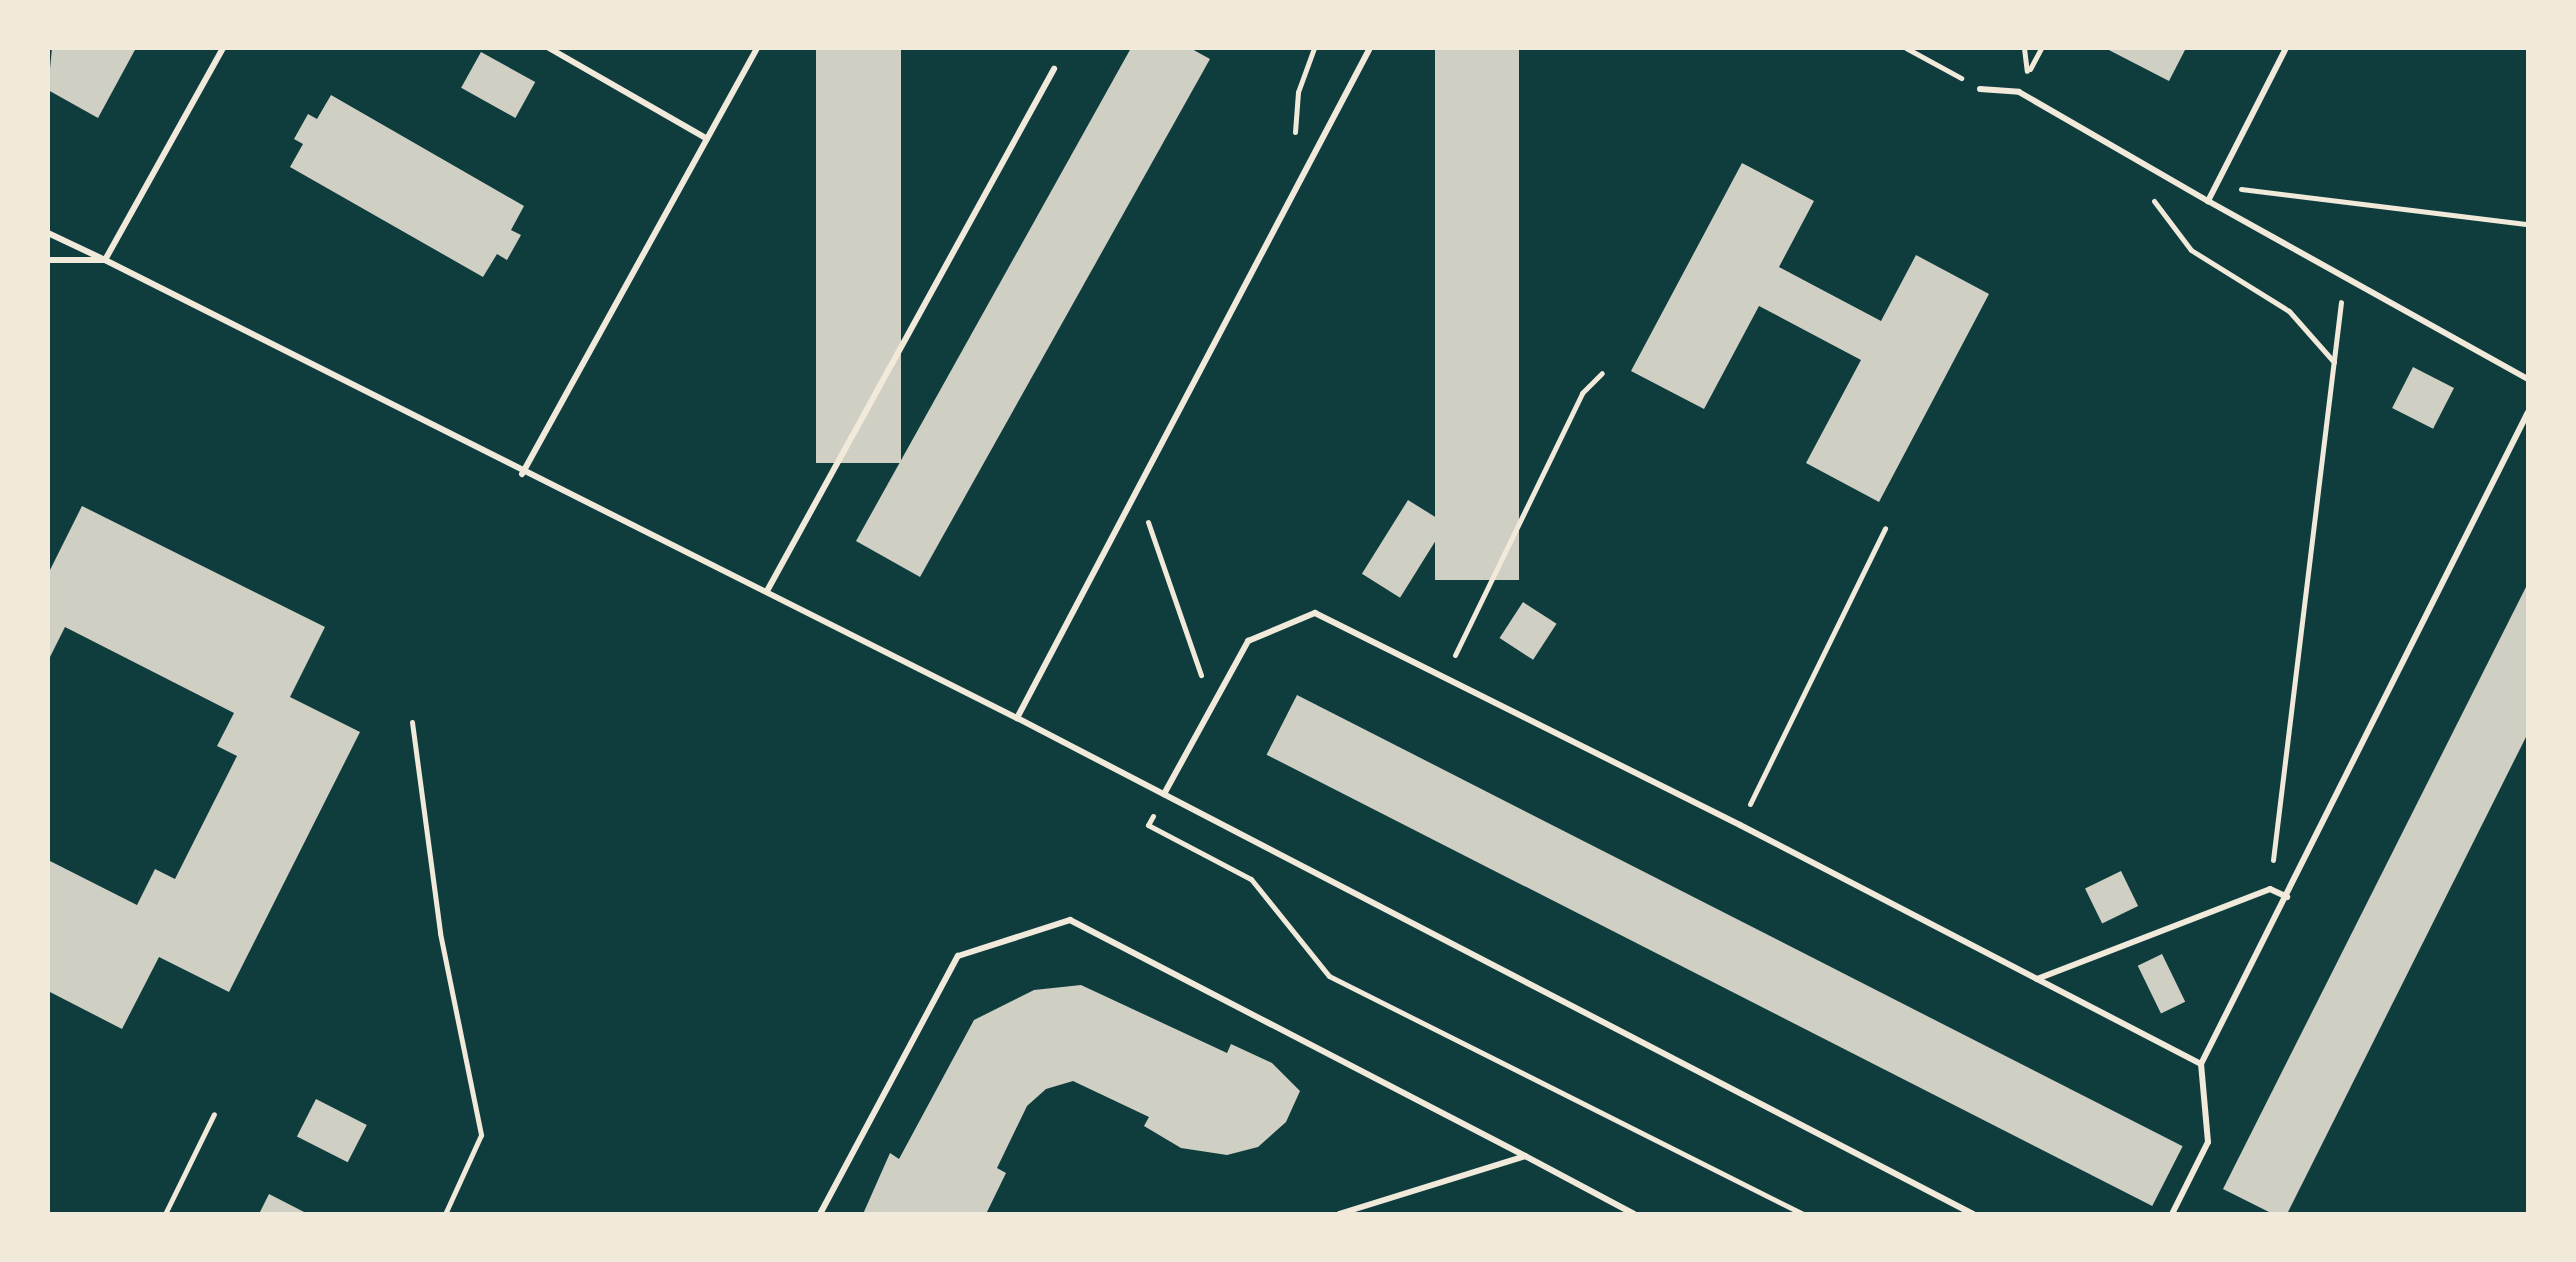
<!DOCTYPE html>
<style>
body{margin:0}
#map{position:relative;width:2576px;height:1262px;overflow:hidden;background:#0f3d3e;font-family:"PT Sans Narrow",sans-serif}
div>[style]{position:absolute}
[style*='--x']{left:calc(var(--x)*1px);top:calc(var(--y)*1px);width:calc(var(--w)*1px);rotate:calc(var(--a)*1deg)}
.building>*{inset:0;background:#cfcfc3;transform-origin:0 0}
.path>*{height:5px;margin:-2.5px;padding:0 2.5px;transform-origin:2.5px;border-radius:2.5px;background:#f1e9da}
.service>*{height:6px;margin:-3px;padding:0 3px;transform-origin:3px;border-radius:3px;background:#f1e9da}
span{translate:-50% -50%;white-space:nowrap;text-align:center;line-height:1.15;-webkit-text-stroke:7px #f1e9da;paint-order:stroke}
.frame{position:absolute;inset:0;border:50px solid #f1e9da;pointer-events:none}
</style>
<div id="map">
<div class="building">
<i style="clip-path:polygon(52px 48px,136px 48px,98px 118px,48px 90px)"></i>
<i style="left:816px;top:48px;width:85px;height:415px"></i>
<i style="clip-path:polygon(1131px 48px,1190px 48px,1210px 59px,920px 577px,856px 541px)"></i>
<i style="left:1435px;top:48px;width:84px;height:532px"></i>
<i style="clip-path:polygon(2105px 48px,2186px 48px,2169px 81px)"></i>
<i style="left:481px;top:52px;width:62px;height:41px;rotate:29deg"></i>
<i style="clip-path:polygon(331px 95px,524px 206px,511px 230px,521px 235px,507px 260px,497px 254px,483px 277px,290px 167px,303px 144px,294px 139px,308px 114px,317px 119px)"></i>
<i style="clip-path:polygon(1742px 163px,1814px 201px,1779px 267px,1881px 321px,1916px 255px,1989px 294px,1879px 502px,1806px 463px,1861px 360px,1759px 306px,1704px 409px,1631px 371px)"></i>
<i style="left:2413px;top:367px;width:46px;height:46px;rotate:27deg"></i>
<i style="left:1408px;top:500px;width:45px;height:87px;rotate:32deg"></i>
<i style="clip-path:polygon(82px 506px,325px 627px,290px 697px,360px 732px,229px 992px,159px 957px,122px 1029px,48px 991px,48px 860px,137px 905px,155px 869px,175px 879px,237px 756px,217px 746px,234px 713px,65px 627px,48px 661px,48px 574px)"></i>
<i style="clip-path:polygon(2528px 583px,2528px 733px,2287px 1214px,2273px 1214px,2223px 1189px)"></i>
<i style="left:1523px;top:602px;width:40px;height:43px;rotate:33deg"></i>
<i style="left:1297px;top:695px;width:994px;height:67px;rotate:27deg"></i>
<i style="left:2121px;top:871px;width:39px;height:40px;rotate:64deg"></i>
<i style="left:2162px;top:954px;width:53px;height:27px;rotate:64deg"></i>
<i style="clip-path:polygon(1081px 985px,1227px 1053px,1231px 1044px,1272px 1063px,1300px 1091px,1286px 1122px,1258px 1147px,1227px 1155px,1181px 1148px,1144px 1126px,1149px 1117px,1073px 1081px,1046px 1089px,1027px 1106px,997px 1168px,1006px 1173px,986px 1214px,863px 1214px,890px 1153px,899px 1159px,974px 1020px,1034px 990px)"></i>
<i style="left:316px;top:1099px;width:57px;height:42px;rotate:27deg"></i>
<i style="clip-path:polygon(269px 1194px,308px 1214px,259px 1214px)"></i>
</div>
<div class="path">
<i style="--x:1906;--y:48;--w:63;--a:28.6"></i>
<i style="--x:2024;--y:48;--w:23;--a:83"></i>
<i style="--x:2030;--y:69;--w:24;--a:-62"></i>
<i style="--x:1295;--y:132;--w:40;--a:-85.7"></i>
<i style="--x:1298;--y:92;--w:47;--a:-70"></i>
<i style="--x:2241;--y:189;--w:289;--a:7"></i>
<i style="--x:2154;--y:201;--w:61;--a:52.9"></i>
<i style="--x:2191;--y:250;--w:115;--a:31.9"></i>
<i style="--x:2289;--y:311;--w:68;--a:48.6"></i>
<i style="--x:1148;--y:522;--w:162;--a:70.9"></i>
<i style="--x:1455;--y:655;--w:291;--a:-64.1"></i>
<i style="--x:1582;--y:393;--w:28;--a:-45"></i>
<i style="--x:412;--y:722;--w:213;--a:82.4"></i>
<i style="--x:440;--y:933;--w:206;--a:78.5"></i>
<i style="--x:481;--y:1135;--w:87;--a:114.5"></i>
<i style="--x:1750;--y:804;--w:307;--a:-63.9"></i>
<i style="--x:1153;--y:816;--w:10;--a:119"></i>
<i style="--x:1148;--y:825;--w:116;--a:27.7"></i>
<i style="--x:1251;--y:879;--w:124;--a:51.2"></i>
<i style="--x:1329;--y:976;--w:530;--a:26.66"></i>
<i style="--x:2273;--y:860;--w:562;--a:-83.05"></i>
<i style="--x:165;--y:1214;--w:111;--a:-63.9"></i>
</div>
<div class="service">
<i style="--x:549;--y:48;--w:182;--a:29.9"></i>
<i style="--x:2286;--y:48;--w:172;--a:117"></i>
<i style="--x:2208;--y:201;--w:366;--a:29.1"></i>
<i style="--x:1980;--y:89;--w:39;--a:4"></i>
<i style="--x:2019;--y:92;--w:218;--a:30"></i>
<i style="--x:48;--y:233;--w:63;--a:25.3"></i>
<i style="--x:105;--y:260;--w:243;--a:-60.9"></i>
<i style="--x:48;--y:260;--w:57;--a:0"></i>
<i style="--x:105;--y:260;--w:1021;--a:26.67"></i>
<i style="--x:1017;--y:718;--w:1077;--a:27.42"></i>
<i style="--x:522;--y:474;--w:487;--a:-61.1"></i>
<i style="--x:767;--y:591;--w:596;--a:-61.2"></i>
<i style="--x:1017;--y:718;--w:757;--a:-62.22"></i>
<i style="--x:1164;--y:794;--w:175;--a:-61.2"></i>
<i style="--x:1248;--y:641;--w:73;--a:-22.7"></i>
<i style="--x:1315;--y:613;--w:475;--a:26.5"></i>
<i style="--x:1740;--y:825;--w:519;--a:27.4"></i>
<i style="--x:2201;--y:1064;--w:729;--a:-63.36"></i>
<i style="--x:2037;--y:979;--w:250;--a:-21.1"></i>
<i style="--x:2270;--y:889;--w:19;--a:25"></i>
<i style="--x:820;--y:1214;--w:293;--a:-61.9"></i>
<i style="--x:958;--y:956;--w:118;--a:-17.8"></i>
<i style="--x:1070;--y:920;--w:513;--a:27.41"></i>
<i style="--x:1339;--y:1214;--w:195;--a:-17.3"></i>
<i style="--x:1525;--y:1156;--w:123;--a:28"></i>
<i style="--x:2172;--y:1214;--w:80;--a:-63.4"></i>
<i style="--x:2208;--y:1142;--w:78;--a:-95.1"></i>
</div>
<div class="frame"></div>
</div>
